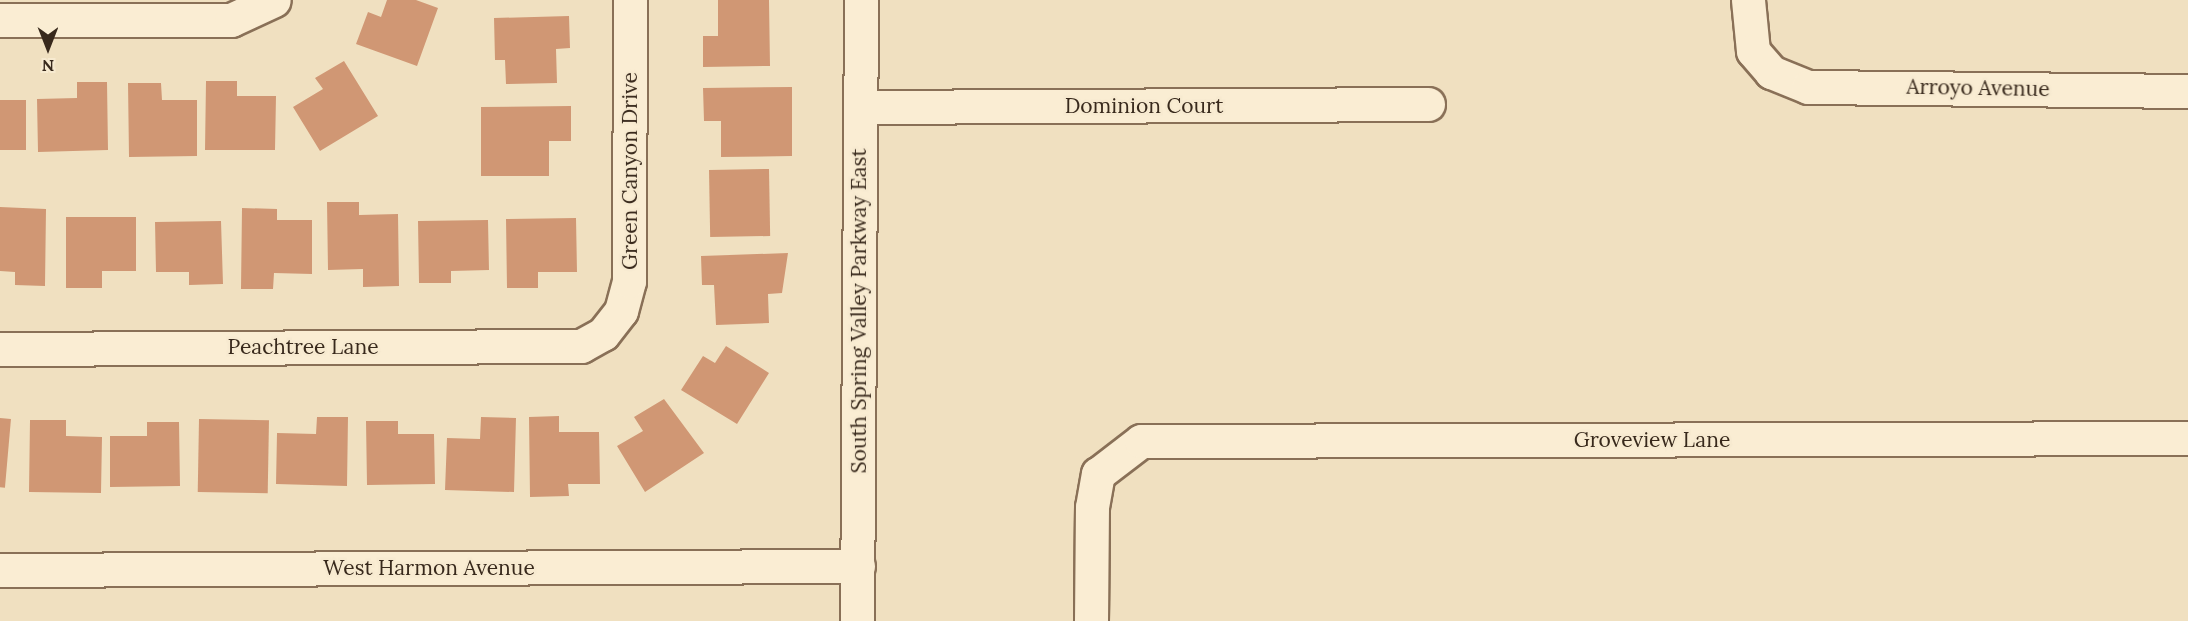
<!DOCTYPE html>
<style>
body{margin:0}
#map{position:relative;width:2188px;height:621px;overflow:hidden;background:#f0e0c0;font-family:Lora,serif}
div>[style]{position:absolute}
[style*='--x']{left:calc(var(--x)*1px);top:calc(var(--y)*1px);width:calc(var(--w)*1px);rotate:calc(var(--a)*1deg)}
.building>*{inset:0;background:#d09774;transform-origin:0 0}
.roads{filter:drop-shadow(2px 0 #897057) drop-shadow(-2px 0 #897057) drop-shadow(0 2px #897057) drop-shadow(0 -2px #897057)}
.street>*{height:33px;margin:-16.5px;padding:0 16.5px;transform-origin:16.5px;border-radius:16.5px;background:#faedd3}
.secondary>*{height:33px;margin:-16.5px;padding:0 16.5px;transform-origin:16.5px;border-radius:16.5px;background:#faedd3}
span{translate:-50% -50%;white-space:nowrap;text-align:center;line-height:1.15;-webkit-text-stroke:5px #f7ead0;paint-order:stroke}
.street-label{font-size:21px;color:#38291c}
.north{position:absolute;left:18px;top:18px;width:60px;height:60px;-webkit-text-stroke:4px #f7ead0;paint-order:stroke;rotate:180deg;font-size:16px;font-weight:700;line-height:24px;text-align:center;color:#38291c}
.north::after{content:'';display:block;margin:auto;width:21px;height:27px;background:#38291c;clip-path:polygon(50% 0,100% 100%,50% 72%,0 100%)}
</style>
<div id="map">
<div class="building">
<i style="clip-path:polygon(387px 0,416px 0,438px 8px,417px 66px,356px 44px,368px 12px,381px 17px)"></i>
<i style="clip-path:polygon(718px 0,769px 0,770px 66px,703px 67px,703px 36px,718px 36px)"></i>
<i style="clip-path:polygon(569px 16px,570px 48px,556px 49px,557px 83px,506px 84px,505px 60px,495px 60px,494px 18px)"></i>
<i style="clip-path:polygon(344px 61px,378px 116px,320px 151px,293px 107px,323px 89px,315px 78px)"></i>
<i style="clip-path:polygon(206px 81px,237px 81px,237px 96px,276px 96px,275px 150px,205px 150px)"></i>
<i style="clip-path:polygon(77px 82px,107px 82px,108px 150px,38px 152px,37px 99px,77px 98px)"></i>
<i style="clip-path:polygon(128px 83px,161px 83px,162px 100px,197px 100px,197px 156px,129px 157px)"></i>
<i style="clip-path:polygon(792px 87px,792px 156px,721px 157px,721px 121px,704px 121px,703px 88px)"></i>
<i style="left:0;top:100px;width:26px;height:50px"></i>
<i style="clip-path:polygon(571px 106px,571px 141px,549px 141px,549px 176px,481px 176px,481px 107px)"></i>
<i style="left:769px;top:169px;width:67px;height:60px;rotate:89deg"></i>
<i style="clip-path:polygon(327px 202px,359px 202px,359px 215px,398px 214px,399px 286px,363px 287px,363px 269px,328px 270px)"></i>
<i style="clip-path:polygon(0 207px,46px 209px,45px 286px,15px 285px,15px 272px,0 271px)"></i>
<i style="clip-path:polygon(242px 208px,277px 209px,277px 220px,312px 220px,312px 274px,274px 273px,273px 289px,241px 289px)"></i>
<i style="clip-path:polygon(66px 217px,136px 217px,136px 271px,102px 271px,102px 288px,66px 288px)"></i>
<i style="clip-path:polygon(576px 218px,577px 272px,538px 272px,538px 288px,507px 288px,506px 219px)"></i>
<i style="clip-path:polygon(488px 220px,489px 270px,451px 271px,451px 283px,419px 283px,418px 221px)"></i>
<i style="clip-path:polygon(221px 221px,223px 284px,189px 285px,189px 272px,156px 272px,155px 222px)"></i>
<i style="clip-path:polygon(788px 253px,782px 293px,768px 294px,769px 323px,716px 325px,714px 285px,702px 285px,701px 256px)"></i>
<i style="clip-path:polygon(726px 346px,769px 373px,737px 424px,681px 390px,703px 356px,715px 363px)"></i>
<i style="clip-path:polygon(664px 399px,704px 453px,645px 492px,617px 446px,643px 431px,634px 417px)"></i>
<i style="clip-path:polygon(559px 416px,559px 432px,599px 432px,600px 484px,568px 484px,569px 496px,530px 497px,529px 417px)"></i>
<i style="clip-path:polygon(317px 417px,348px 417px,347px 486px,276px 484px,277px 433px,316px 434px)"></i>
<i style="clip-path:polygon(481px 417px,516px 418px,514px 492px,445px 490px,447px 438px,480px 439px)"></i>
<i style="left:0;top:418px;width:11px;height:69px;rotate:5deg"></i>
<i style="left:199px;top:419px;width:70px;height:73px;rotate:1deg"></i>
<i style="clip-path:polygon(30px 420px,66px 420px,66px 436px,102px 437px,101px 493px,29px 492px)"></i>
<i style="clip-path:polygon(366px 421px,398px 421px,398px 434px,434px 434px,435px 484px,367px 485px)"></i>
<i style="clip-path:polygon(147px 422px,179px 422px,180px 486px,110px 487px,110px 436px,147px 436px)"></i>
</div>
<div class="roads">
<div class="street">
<i style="--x:1748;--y:0;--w:51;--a:84.4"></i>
<i style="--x:1753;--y:51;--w:28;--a:49"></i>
<i style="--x:1771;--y:72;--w:40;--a:22"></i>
<i style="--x:1808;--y:87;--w:380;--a:0.6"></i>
<i style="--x:0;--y:20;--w:231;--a:0"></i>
<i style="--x:231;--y:20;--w:47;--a:-24.9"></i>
<i style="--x:860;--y:107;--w:568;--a:-0.3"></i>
<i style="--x:0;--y:349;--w:581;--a:-0.3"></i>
<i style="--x:581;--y:346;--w:25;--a:-29"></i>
<i style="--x:603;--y:334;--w:29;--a:-52"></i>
<i style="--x:621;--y:311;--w:31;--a:-75"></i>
<i style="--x:629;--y:281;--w:281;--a:-89.8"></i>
<i style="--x:1091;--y:621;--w:114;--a:-89.5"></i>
<i style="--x:1092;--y:507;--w:34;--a:-80"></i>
<i style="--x:1098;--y:474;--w:54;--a:-37.5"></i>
<i style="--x:1141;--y:441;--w:1047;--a:-0.16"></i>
</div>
<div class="secondary">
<i style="--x:0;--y:570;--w:858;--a:-0.27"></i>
<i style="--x:857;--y:621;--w:621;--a:-89.63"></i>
</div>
</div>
<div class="street-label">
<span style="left:1978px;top:88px;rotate:1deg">Arroyo Avenue</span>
<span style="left:1144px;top:106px">Dominion Court</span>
<span style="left:630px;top:171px;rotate:-90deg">Green Canyon Drive</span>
<span style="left:859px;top:311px;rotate:-90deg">South Spring Valley Parkway East</span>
<span style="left:303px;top:347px">Peachtree Lane</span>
<span style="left:1652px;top:440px">Groveview Lane</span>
<span style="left:429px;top:568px">West Harmon Avenue</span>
</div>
<div class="north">N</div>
</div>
